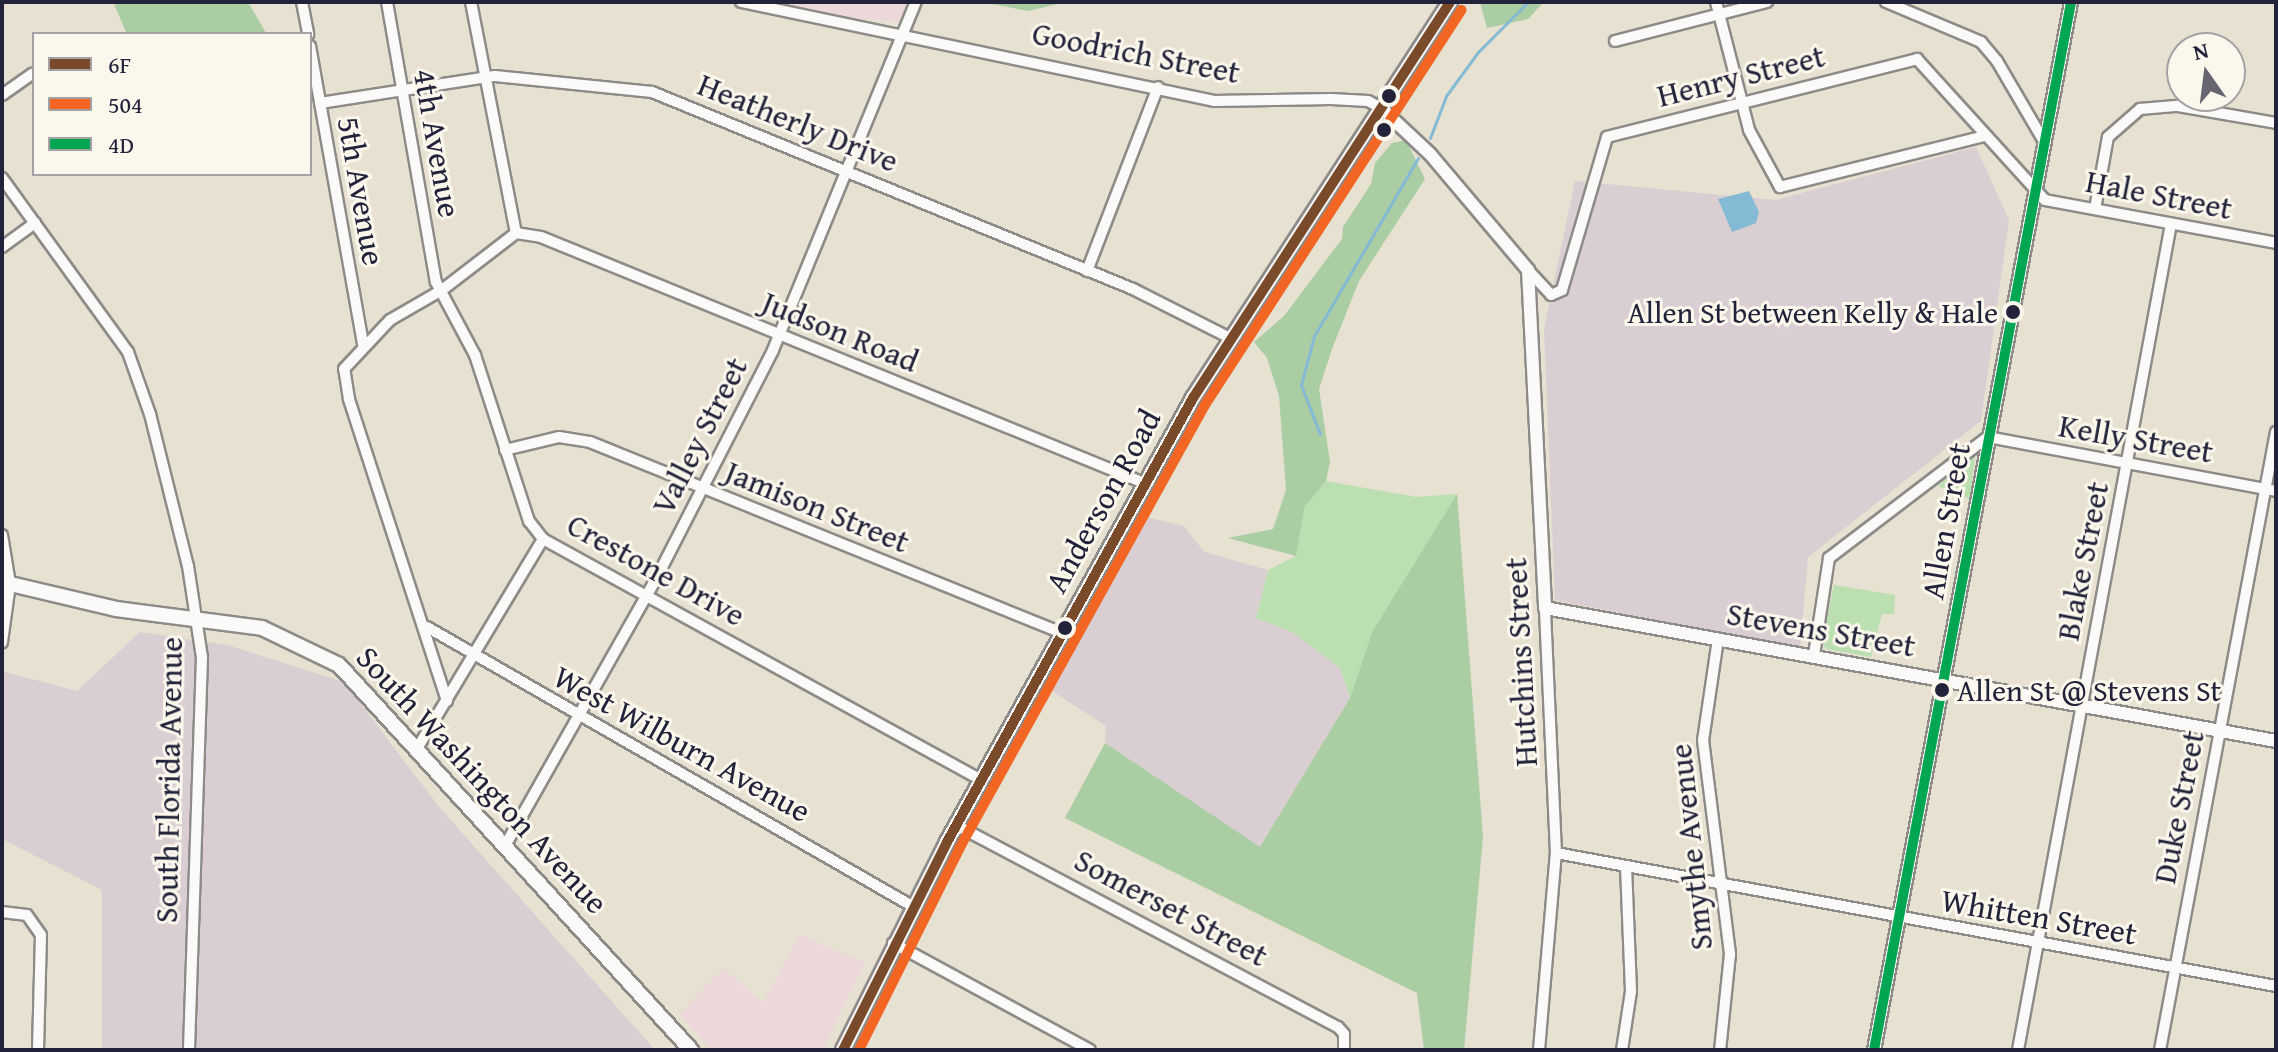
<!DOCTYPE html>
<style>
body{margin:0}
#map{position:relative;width:2278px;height:1052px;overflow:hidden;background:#e6e1d1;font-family:"Gentium Book Plus",serif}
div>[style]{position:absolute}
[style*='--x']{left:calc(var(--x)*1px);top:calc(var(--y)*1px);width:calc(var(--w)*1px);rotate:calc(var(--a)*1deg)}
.built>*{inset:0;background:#ecd8db}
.industrial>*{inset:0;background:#d9ced1}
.green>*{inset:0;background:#bbdfb1}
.forest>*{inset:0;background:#aacda4}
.water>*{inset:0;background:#85bad4}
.stream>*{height:3px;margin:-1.5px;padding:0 1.5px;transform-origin:1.5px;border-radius:1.5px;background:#85bad4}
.roads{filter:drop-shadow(2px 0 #8d8b87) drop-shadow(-2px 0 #8d8b87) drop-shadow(0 2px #8d8b87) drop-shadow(0 -2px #8d8b87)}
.minor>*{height:10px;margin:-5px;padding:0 5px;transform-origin:5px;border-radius:5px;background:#fbfaf8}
.tertiary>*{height:12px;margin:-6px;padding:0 6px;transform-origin:6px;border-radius:6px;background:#fbfaf8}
.secondary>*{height:14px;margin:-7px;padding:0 7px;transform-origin:7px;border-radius:7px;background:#fbfaf8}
.bus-1>*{height:10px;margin:-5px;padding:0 5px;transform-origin:5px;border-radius:5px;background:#7a4b2a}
.bus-2>*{height:10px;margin:-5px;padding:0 5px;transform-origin:5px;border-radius:5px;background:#f26522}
.bus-3>*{height:10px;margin:-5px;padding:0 5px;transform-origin:5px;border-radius:5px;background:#00a651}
.dots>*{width:22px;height:22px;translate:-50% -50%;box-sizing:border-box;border:4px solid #fbf7ec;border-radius:50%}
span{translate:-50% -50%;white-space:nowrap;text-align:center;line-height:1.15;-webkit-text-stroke:6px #fbf7ec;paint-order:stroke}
.bus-label{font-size:30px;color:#22223b}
.right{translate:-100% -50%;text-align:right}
.left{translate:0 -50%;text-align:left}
.street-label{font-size:32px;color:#22223b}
.frame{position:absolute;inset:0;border:4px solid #22223b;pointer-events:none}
.legend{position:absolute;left:32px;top:32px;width:280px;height:144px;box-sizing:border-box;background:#fbf7ec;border:2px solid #a4a2a5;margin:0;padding:10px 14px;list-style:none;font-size:24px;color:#22223b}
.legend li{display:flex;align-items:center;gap:16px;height:40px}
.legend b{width:40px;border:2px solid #a4a2a5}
.north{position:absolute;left:2166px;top:32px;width:80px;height:80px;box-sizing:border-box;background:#fbf7ec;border:2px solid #a4a2a5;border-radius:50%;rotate:346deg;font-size:22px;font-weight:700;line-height:32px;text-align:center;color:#22223b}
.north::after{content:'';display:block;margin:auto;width:28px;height:36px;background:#676570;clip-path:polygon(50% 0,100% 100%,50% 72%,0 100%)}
</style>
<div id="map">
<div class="built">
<i style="clip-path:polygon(705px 2px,909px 2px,898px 22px)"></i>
<i style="clip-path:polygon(800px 935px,865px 963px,823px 1050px,711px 1050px,679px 1015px,723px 968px,763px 1002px)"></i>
</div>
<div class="industrial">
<i style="clip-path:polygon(1976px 147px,2009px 220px,1981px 421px,1808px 557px,1800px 649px,1555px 600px,1544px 329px,1575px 181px,1775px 200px)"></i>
<i style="clip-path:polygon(1147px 517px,1184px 526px,1204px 552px,1268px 570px,1256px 618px,1292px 631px,1340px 668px,1350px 698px,1260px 848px,1105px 743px,1106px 726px,1049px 689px)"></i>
<i style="clip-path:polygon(140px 632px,227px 645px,344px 682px,440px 808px,655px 1050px,102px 1050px,102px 890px,2px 839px,2px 684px,5px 672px,77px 691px)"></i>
</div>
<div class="green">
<i style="clip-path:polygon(1975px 455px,1970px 499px,1938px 486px,1956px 471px)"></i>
<i style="clip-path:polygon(1326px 481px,1416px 497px,1457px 494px,1372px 632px,1350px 698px,1340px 668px,1292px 632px,1256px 618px,1268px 570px,1296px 556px,1305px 506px)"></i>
<i style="clip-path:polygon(1834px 585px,1895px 595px,1894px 614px,1882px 614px,1871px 657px,1826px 649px,1822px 642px)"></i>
</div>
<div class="forest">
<i style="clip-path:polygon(113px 2px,248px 2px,266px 33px,127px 34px)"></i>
<i style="clip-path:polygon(982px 2px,1066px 2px,1028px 11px)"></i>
<i style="clip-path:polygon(1480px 2px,1544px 2px,1528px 19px,1487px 28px)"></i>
<i style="clip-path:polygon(1406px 140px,1425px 179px,1359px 281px,1332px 349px,1319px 389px,1330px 462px,1326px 481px,1305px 506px,1296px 556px,1228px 538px,1273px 529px,1286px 490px,1279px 396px,1267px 358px,1254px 342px,1284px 316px,1342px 239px,1343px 227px,1371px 184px,1375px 163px,1392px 143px)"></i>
<i style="clip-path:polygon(1457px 494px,1483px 837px,1464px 1050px,1424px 1050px,1417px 993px,1065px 818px,1105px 743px,1260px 847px,1350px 698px,1372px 632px)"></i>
</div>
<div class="water">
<i style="clip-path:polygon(1749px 191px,1759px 212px,1756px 223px,1732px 232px,1718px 199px)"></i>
</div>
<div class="stream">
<i style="--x:1430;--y:138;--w:45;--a:-69.1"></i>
<i style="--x:1446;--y:96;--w:54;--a:-54"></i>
<i style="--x:1478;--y:52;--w:71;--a:-45"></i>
<i style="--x:1320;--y:434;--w:53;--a:-111.2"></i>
<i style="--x:1301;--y:385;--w:51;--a:-75.1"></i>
<i style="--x:1314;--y:336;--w:206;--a:-59.7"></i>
</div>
<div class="roads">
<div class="minor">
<i style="--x:302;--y:2;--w:33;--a:79"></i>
<i style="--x:387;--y:2;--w:284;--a:80.1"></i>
<i style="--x:436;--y:282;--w:83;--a:61.9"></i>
<i style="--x:475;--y:355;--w:175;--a:72"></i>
<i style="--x:529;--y:521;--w:23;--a:52"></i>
<i style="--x:543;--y:539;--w:500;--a:28.8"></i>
<i style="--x:471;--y:2;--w:235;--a:79"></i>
<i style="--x:741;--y:2;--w:483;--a:11.8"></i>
<i style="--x:1214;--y:101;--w:117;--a:-1"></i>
<i style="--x:1331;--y:99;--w:37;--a:3"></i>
<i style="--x:1368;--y:101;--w:15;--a:28"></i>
<i style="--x:1716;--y:2;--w:132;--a:75.5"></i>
<i style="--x:1749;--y:130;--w:65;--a:61.5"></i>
<i style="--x:1780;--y:187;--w:211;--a:-14"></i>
<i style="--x:1886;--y:2;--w:103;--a:22.8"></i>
<i style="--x:1981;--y:42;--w:25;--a:50"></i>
<i style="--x:1997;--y:61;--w:95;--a:59.7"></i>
<i style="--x:1615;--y:41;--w:157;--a:-14.4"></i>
<i style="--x:310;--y:46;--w:304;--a:79.9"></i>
<i style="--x:2;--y:95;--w:37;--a:-35"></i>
<i style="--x:320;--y:103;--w:177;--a:-8.8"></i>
<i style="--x:495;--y:76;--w:158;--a:5.8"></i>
<i style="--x:652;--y:92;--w:520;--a:22.27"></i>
<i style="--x:1133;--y:289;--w:109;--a:26.8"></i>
<i style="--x:2;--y:178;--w:215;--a:54.1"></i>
<i style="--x:128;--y:352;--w:66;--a:70.5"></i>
<i style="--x:150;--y:414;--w:157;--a:76"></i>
<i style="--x:188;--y:566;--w:92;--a:81.3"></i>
<i style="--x:202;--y:657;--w:393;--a:91.9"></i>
<i style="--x:2095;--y:209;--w:73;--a:-79.8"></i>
<i style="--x:2108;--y:137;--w:43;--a:-41.2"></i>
<i style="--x:2140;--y:109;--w:38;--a:-5"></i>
<i style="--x:2178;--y:106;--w:99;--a:9.8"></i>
<i style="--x:516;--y:233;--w:25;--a:9"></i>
<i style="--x:541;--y:237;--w:651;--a:22.19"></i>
<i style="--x:2;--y:247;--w:41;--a:-36"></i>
<i style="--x:1528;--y:270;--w:34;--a:47"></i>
<i style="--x:1551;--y:295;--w:12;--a:-24"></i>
<i style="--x:1562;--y:290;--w:159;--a:-73.6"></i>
<i style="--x:1607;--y:137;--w:320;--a:-14.1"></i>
<i style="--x:1917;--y:59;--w:190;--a:47.8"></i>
<i style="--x:2045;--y:200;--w:235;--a:10.5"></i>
<i style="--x:1087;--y:271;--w:197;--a:-68.9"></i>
<i style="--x:505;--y:450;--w:56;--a:-13.5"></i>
<i style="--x:559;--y:437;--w:31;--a:9"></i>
<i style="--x:590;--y:442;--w:509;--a:22.03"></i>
<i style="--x:2;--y:535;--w:50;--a:80.7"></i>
<i style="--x:10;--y:584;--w:59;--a:97.9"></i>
<i style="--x:427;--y:627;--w:560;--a:29.91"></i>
<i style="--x:1718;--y:639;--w:102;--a:98.4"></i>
<i style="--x:1703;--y:740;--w:216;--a:82.8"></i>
<i style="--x:1730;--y:954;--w:97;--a:95.9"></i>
<i style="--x:1814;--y:655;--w:98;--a:-81.2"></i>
<i style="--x:1829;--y:558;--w:200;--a:-37.3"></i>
<i style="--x:1988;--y:437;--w:293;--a:10.6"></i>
<i style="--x:447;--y:701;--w:318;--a:-108"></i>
<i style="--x:349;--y:399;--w:30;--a:-99"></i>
<i style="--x:344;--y:369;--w:67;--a:-46.8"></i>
<i style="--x:390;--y:320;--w:60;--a:-30"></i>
<i style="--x:442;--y:290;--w:93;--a:-37.6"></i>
<i style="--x:418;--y:747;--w:243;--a:-59"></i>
<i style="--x:956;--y:825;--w:432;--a:27.9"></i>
<i style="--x:1338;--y:1027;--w:9;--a:49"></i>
<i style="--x:1344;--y:1034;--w:16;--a:90"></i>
<i style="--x:506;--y:844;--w:305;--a:-60.5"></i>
<i style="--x:656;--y:579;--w:257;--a:-62.9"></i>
<i style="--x:773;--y:350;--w:376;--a:-67.7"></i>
<i style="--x:1556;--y:853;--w:732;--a:10.47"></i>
<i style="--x:2;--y:912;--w:25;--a:7"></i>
<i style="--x:27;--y:915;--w:24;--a:55"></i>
<i style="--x:41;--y:935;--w:115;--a:91.5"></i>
<i style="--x:893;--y:943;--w:224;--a:28.5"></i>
<i style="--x:1539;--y:1050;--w:198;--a:-85.1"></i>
<i style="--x:1556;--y:853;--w:245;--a:-92.6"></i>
<i style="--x:1622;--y:1050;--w:60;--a:-81.3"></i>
<i style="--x:1631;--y:991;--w:125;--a:-92.3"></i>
<i style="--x:2018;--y:1050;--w:840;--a:-79.51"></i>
<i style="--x:2160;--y:1050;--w:629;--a:-79.37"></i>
</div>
<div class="tertiary">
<i style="--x:1381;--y:108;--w:67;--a:43.2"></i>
<i style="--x:1430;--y:154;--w:152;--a:49.8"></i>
<i style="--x:1528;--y:270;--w:338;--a:87.1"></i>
<i style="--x:1545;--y:608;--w:743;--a:10.31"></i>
<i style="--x:1874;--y:1050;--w:1066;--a:-79.35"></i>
</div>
<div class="secondary">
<i style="--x:2;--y:582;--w:117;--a:13.3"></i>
<i style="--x:116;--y:609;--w:147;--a:7.4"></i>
<i style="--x:262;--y:628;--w:85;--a:25.7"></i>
<i style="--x:339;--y:665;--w:522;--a:47.56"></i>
<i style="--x:843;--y:1050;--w:233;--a:-63.4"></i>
<i style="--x:947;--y:842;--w:508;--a:-61.01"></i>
<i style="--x:1193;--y:398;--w:472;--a:-57"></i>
</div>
</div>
<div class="bus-1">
<i style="--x:843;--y:1050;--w:233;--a:-63.4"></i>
<i style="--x:947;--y:842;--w:508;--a:-61.01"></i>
<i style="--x:1193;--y:398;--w:472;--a:-57"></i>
</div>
<div class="bus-2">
<i style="--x:859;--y:1050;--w:225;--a:-63.5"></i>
<i style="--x:959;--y:849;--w:508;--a:-61.01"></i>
<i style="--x:1205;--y:405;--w:471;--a:-57"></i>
</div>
<div class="bus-3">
<i style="--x:1874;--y:1050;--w:1066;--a:-79.35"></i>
</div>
<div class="dots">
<i style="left:1389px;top:96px;background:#22223b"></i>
<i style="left:1384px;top:130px;background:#22223b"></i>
<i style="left:2013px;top:312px;background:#22223b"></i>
<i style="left:1065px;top:628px;background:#22223b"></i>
<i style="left:1942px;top:690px;background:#22223b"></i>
</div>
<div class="bus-label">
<span class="right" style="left:1998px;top:312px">Allen St between Kelly &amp; Hale</span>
<span class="left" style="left:1957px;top:690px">Allen St @ Stevens St</span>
</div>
<div class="street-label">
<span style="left:1136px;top:53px;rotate:11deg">Goodrich Street</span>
<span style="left:1741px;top:76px;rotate:-14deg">Henry Street</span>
<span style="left:798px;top:123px;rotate:22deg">Heatherly Drive</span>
<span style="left:437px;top:143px;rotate:80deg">4th Avenue</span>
<span style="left:361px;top:191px;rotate:80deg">5th Avenue</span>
<span style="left:2159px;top:195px;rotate:11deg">Hale Street</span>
<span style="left:840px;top:332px;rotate:22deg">Judson Road</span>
<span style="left:700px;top:436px;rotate:-63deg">Valley Street</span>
<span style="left:2136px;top:439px;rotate:10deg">Kelly Street</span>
<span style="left:1103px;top:501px;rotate:-61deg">Anderson Road</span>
<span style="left:817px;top:507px;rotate:22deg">Jamison Street</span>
<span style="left:1946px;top:521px;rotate:-80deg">Allen Street</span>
<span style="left:2083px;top:561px;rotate:-79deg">Blake Street</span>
<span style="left:656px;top:570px;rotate:29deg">Crestone Drive</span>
<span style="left:1821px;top:630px;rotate:10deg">Stevens Street</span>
<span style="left:1521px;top:662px;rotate:-93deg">Hutchins Street</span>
<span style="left:682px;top:744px;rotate:29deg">West Wilburn Avenue</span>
<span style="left:169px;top:780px;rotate:-89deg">South Florida Avenue</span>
<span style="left:482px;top:780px;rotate:47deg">South Washington Avenue</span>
<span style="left:2179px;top:807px;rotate:-79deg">Duke Street</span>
<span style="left:1691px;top:847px;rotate:-96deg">Smythe Avenue</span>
<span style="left:1171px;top:908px;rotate:28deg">Somerset Street</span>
<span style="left:2039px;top:917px;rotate:10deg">Whitten Street</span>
</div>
<div class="frame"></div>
<ul class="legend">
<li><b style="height:10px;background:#7a4b2a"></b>6F</li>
<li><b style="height:10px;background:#f26522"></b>504</li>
<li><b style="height:10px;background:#00a651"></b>4D</li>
</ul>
<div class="north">N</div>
</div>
